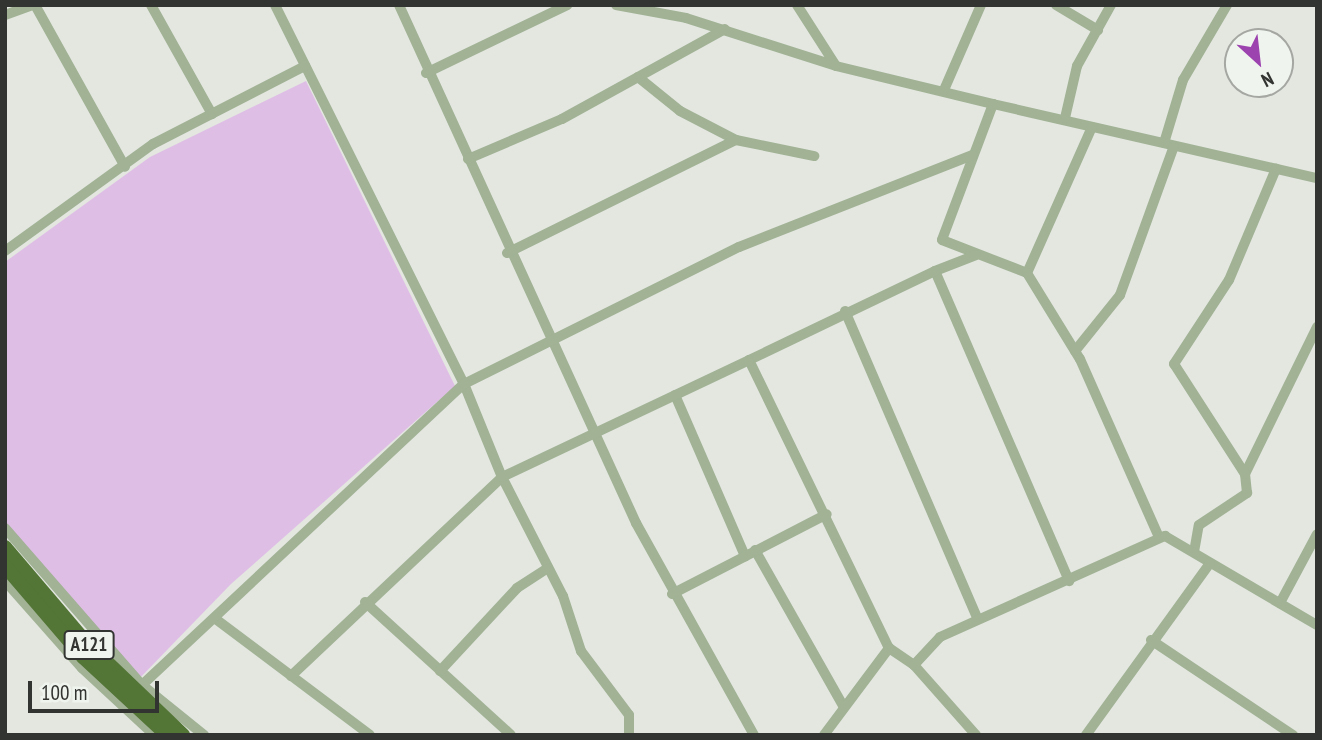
<!DOCTYPE html>
<style>
body{margin:0}
#map{position:relative;width:1322px;height:740px;overflow:hidden;background:#e3e7e0;font-family:"PT Sans Narrow",sans-serif}
div>[style]{position:absolute}
[style*='--x']{left:calc(var(--x)*1px);top:calc(var(--y)*1px);width:calc(var(--w)*1px);rotate:calc(var(--a)*1deg)}
.green>*{inset:0;background:#dfbee6}
.minor>*{height:10px;margin:-5px;padding:0 5px;transform-origin:5px;border-radius:5px;background:#a1b295}
.highway>*{height:14px;margin:-7px;padding:0 7px;transform-origin:7px;border-radius:7px;background:#537536}
span{translate:-50% -50%;white-space:nowrap;text-align:center;line-height:1.15;-webkit-text-stroke:6px #f0f4ee;paint-order:stroke}
.shield-label span{padding:2px 5px;background:#f0f4ee;border:2px solid;border-radius:5px;-webkit-text-stroke-width:0}
.shield-label{font-size:19px;color:#323431;font-weight:700}
.frame{position:absolute;inset:0;border:7px solid #323431;pointer-events:none}
.north{position:absolute;left:1224px;top:28px;width:70px;height:70px;box-sizing:border-box;background:#f0f4ee;border:2px solid #a4a7a2;border-radius:50%;rotate:153deg;font-size:19px;font-weight:700;line-height:28px;text-align:center;color:#323431}
.north::after{content:'';display:block;margin:auto;width:24px;height:32px;background:#9c43af;clip-path:polygon(50% 0,100% 100%,50% 72%,0 100%)}
.scale{position:absolute;left:28px;top:681px;width:131px;height:32px;box-sizing:border-box;border:4px solid #323431;border-top:0;padding-left:9px;font-size:21px;line-height:24px;white-space:nowrap;color:#323431;-webkit-text-stroke:5px #f0f4ee;paint-order:stroke}
</style>
<div id="map">
<div class="green">
<i style="clip-path:polygon(306px 81px,455px 386px,231px 584px,136px 682px,5px 535px,5px 262px,150px 157px)"></i>
</div>
<div class="minor">
<i style="--x:35;--y:5;--w:185;--a:60.9"></i>
<i style="--x:151;--y:5;--w:125;--a:60.8"></i>
<i style="--x:275;--y:5;--w:424;--a:63.5"></i>
<i style="--x:464;--y:384;--w:100;--a:67.8"></i>
<i style="--x:502;--y:477;--w:134;--a:62.9"></i>
<i style="--x:563;--y:596;--w:58;--a:71.9"></i>
<i style="--x:581;--y:651;--w:80;--a:53.1"></i>
<i style="--x:629;--y:715;--w:20;--a:90"></i>
<i style="--x:399;--y:5;--w:570;--a:65.41"></i>
<i style="--x:636;--y:523;--w:243;--a:60.9"></i>
<i style="--x:616;--y:5;--w:71;--a:10.5"></i>
<i style="--x:686;--y:18;--w:157;--a:17.7"></i>
<i style="--x:836;--y:66;--w:162;--a:13.6"></i>
<i style="--x:993;--y:104;--w:332;--a:12.9"></i>
<i style="--x:797;--y:5;--w:72;--a:57.4"></i>
<i style="--x:1056;--y:5;--w:49;--a:30.8"></i>
<i style="--x:5;--y:15;--w:30;--a:-20"></i>
<i style="--x:426;--y:73;--w:157;--a:-25.7"></i>
<i style="--x:638;--y:77;--w:54;--a:39"></i>
<i style="--x:680;--y:111;--w:63;--a:27.4"></i>
<i style="--x:736;--y:140;--w:80;--a:11.6"></i>
<i style="--x:944;--y:90;--w:93;--a:-66.5"></i>
<i style="--x:993;--y:104;--w:145;--a:110.6"></i>
<i style="--x:942;--y:240;--w:91;--a:21.2"></i>
<i style="--x:1065;--y:118;--w:53;--a:-77"></i>
<i style="--x:1077;--y:66;--w:70;--a:-60.9"></i>
<i style="--x:1092;--y:127;--w:160;--a:114"></i>
<i style="--x:1027;--y:273;--w:101;--a:58.4"></i>
<i style="--x:1080;--y:359;--w:195;--a:66.1"></i>
<i style="--x:1164;--y:143;--w:66;--a:-73.2"></i>
<i style="--x:1183;--y:80;--w:87;--a:-59.6"></i>
<i style="--x:468;--y:159;--w:102;--a:-23.1"></i>
<i style="--x:562;--y:119;--w:186;--a:-28.9"></i>
<i style="--x:5;--y:251;--w:183;--a:-35.9"></i>
<i style="--x:153;--y:144;--w:171;--a:-27.2"></i>
<i style="--x:507;--y:253;--w:255;--a:-26.3"></i>
<i style="--x:976;--y:255;--w:44;--a:158.7"></i>
<i style="--x:935;--y:271;--w:338;--a:66.6"></i>
<i style="--x:935;--y:271;--w:206;--a:154.4"></i>
<i style="--x:749;--y:360;--w:320;--a:64.1"></i>
<i style="--x:889;--y:648;--w:30;--a:34"></i>
<i style="--x:914;--y:665;--w:94;--a:48.5"></i>
<i style="--x:845;--y:311;--w:334;--a:66.7"></i>
<i style="--x:1075;--y:351;--w:72;--a:-51.2"></i>
<i style="--x:1120;--y:295;--w:158;--a:-70.1"></i>
<i style="--x:675;--y:395;--w:176;--a:66.5"></i>
<i style="--x:1245;--y:474;--w:164;--a:-63.9"></i>
<i style="--x:5;--y:528;--w:208;--a:48.9"></i>
<i style="--x:142;--y:685;--w:80;--a:38.9"></i>
<i style="--x:755;--y:550;--w:180;--a:60.5"></i>
<i style="--x:1194;--y:552;--w:27;--a:-80"></i>
<i style="--x:1199;--y:525;--w:58;--a:-33.7"></i>
<i style="--x:1247;--y:493;--w:19;--a:-96"></i>
<i style="--x:1245;--y:474;--w:131;--a:-122.8"></i>
<i style="--x:1174;--y:364;--w:100;--a:-56.8"></i>
<i style="--x:1229;--y:280;--w:121;--a:-67.1"></i>
<i style="--x:5;--y:581;--w:116;--a:48.5"></i>
<i style="--x:82;--y:668;--w:98;--a:42.9"></i>
<i style="--x:672;--y:594;--w:174;--a:-27.3"></i>
<i style="--x:365;--y:602;--w:197;--a:42.3"></i>
<i style="--x:1280;--y:603;--w:78;--a:-61.8"></i>
<i style="--x:217;--y:620;--w:191;--a:36.9"></i>
<i style="--x:1151;--y:640;--w:171;--a:33.8"></i>
<i style="--x:914;--y:665;--w:38;--a:-47"></i>
<i style="--x:940;--y:637;--w:247;--a:-24.2"></i>
<i style="--x:1165;--y:536;--w:176;--a:30.4"></i>
<i style="--x:440;--y:671;--w:113;--a:-47.1"></i>
<i style="--x:517;--y:588;--w:37;--a:-33"></i>
<i style="--x:291;--y:676;--w:290;--a:-43.3"></i>
<i style="--x:502;--y:477;--w:273;--a:-25.3"></i>
<i style="--x:142;--y:685;--w:441;--a:-43.1"></i>
<i style="--x:464;--y:384;--w:307;--a:-26.5"></i>
<i style="--x:739;--y:247;--w:251;--a:-21.5"></i>
<i style="--x:824;--y:735;--w:109;--a:-53.2"></i>
<i style="--x:1086;--y:735;--w:212;--a:-54.2"></i>
</div>
<div class="highway">
<i style="--x:5;--y:547;--w:123;--a:49.6"></i>
<i style="--x:85;--y:641;--w:136;--a:43.8"></i>
<i style="--x:5;--y:566;--w:120;--a:49.4"></i>
<i style="--x:83;--y:657;--w:115;--a:42.9"></i>
</div>
<div class="shield-label">
<span style="left:89px;top:645px">A121</span>
</div>
<div class="frame"></div>
<div class="north">N</div>
<div class="scale">100 m</div>
</div>
